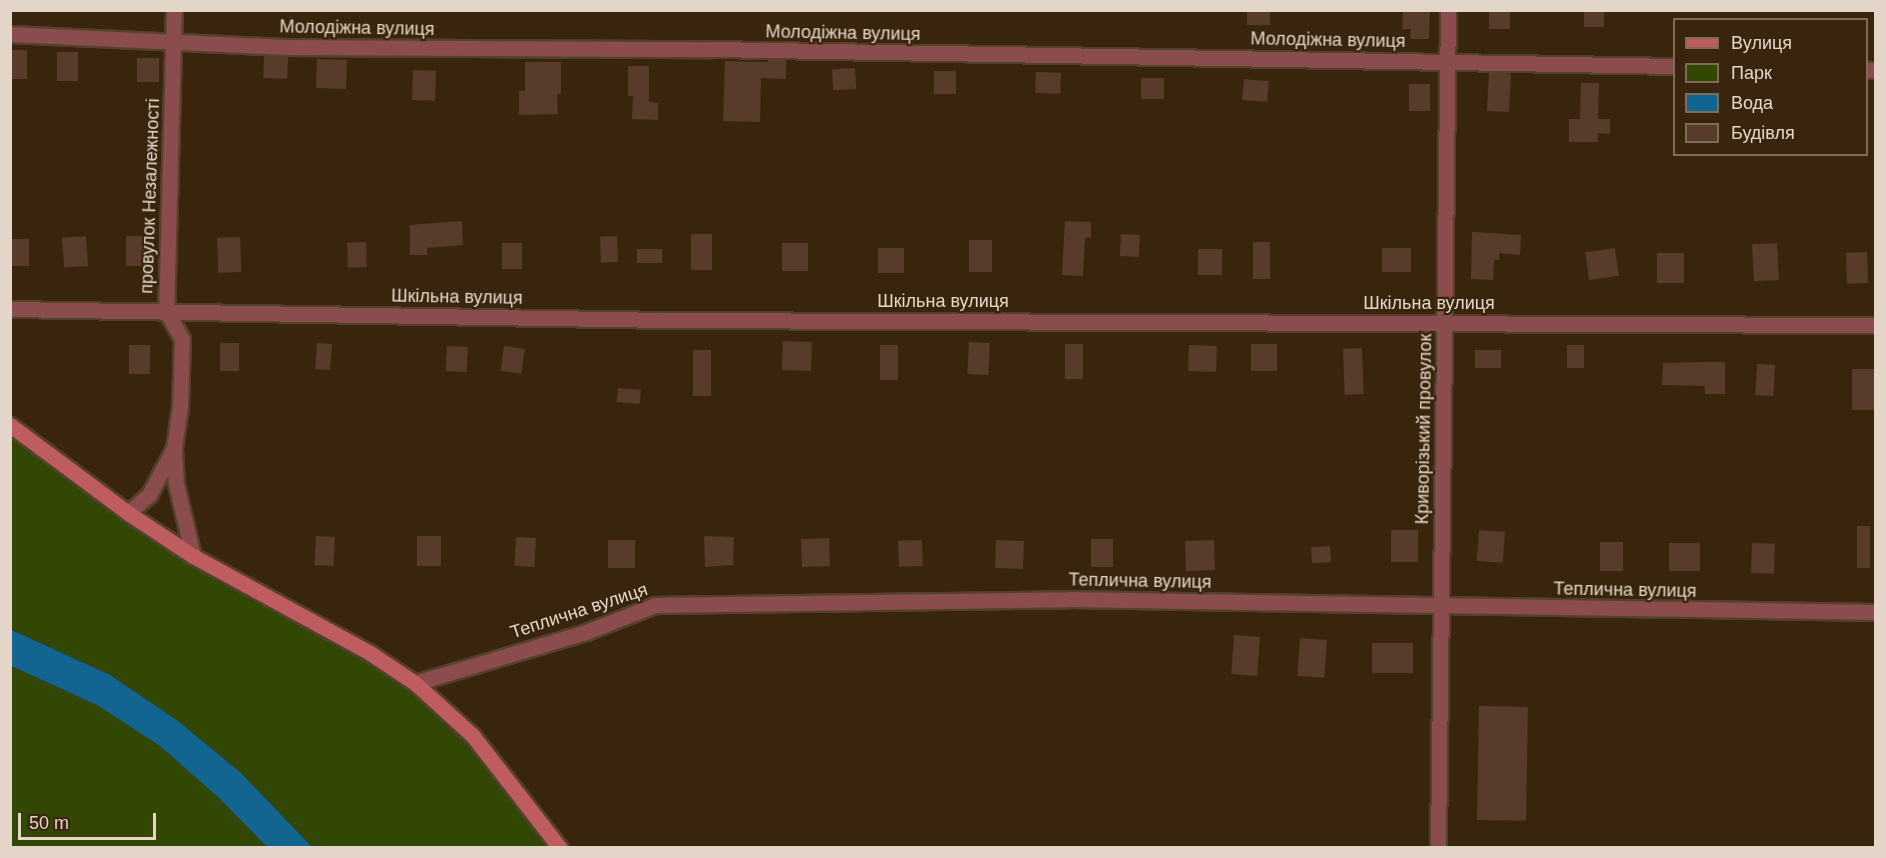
<!DOCTYPE html>
<meta charset="utf-8">
<style>
body{margin:0}
#map{position:relative;width:1886px;height:858px;overflow:hidden;background:#39250e;font-family:Helvetica,sans-serif}
div>[style]{position:absolute}
[style*='--x']{left:calc(var(--x)*1px);top:calc(var(--y)*1px);width:calc(var(--w)*1px);rotate:calc(var(--a)*1deg)}
.green>*{inset:0;background:#334704}
.water>*{inset:0;background:#136591}
.building>*{inset:0;background:#573b2b;transform-origin:0 0}
.roads{filter:drop-shadow(2px 0 #54412c) drop-shadow(-2px 0 #54412c) drop-shadow(0 2px #54412c) drop-shadow(0 -2px #54412c)}
.street>*{height:15px;margin:-7.5px;padding:0 7.5px;transform-origin:7.5px;border-radius:7.5px;background:#8a4c4c}
.secondary>*{height:15px;margin:-7.5px;padding:0 7.5px;transform-origin:7.5px;border-radius:7.5px;background:#bf5c5f}
span{translate:-50% -50%;white-space:nowrap;text-align:center;line-height:1.15;-webkit-text-stroke:4.5px #39250e;paint-order:stroke}
.street-label{font-size:18px;color:#e3d6c8}
.frame{position:absolute;inset:0;border:12px solid #e3d6c8;pointer-events:none}
.legend{position:absolute;left:1673px;top:18px;width:195px;height:138px;box-sizing:border-box;background:#39250e;border:2px solid #7d6c58;margin:0;padding:8px 10px;list-style:none;font-size:18px;color:#e3d6c8}
.legend li{display:flex;align-items:center;gap:12px;height:30px}
.legend b{width:30px;border:2px solid #7d6c58}
.scale{position:absolute;left:18px;top:813px;width:138px;height:27px;box-sizing:border-box;border:3px solid #e3d6c8;border-top:0;padding-left:8px;font-size:18px;line-height:21px;white-space:nowrap;color:#e3d6c8;-webkit-text-stroke:4px #39250e;paint-order:stroke}
</style>
<div id="map">
<div class="green">
<i style="clip-path:polygon(10px 425px,128px 513px,370px 653px,473px 736px,560px 847px,312px 847px,241px 773px,178px 721px,110px 675px,11px 629px)"></i>
<i style="clip-path:polygon(10px 666px,97px 705px,160px 746px,219px 798px,267px 847px,11px 847px)"></i>
</div>
<div class="water">
<i style="clip-path:polygon(10px 629px,110px 675px,178px 721px,241px 773px,312px 847px,267px 847px,219px 798px,160px 746px,97px 705px,11px 666px)"></i>
</div>
<div class="building">
<i style="left:1247px;top:10px;width:23px;height:15px"></i>
<i style="clip-path:polygon(1403px 10px,1430px 10px,1429px 39px,1410px 39px,1411px 29px,1402px 29px)"></i>
<i style="left:1489px;top:10px;width:21px;height:19px"></i>
<i style="left:1584px;top:10px;width:20px;height:17px"></i>
<i style="left:10px;top:50px;width:17px;height:29px"></i>
<i style="left:57px;top:52px;width:21px;height:29px"></i>
<i style="left:264px;top:56px;width:24px;height:22px;rotate:2deg"></i>
<i style="left:137px;top:58px;width:22px;height:24px"></i>
<i style="left:317px;top:59px;width:30px;height:29px;rotate:2deg"></i>
<i style="clip-path:polygon(768px 60px,786px 60px,786px 79px,761px 78px,760px 122px,723px 121px,725px 61px,768px 62px)"></i>
<i style="clip-path:polygon(525px 62px,561px 62px,561px 94px,557px 94px,558px 114px,519px 115px,519px 91px,525px 91px)"></i>
<i style="clip-path:polygon(628px 66px,649px 66px,649px 102px,658px 103px,658px 120px,632px 119px,633px 96px,628px 96px)"></i>
<i style="left:855px;top:68px;width:21px;height:23px;rotate:87deg"></i>
<i style="left:413px;top:70px;width:23px;height:30px;rotate:2deg"></i>
<i style="left:934px;top:71px;width:22px;height:23px"></i>
<i style="left:1036px;top:72px;width:25px;height:21px;rotate:2deg"></i>
<i style="left:1489px;top:72px;width:22px;height:39px;rotate:3deg"></i>
<i style="left:1141px;top:78px;width:23px;height:21px"></i>
<i style="left:1244px;top:79px;width:25px;height:21px;rotate:5deg"></i>
<i style="clip-path:polygon(1581px 83px,1599px 83px,1598px 119px,1610px 119px,1610px 134px,1598px 133px,1598px 142px,1569px 142px,1569px 119px,1580px 119px)"></i>
<i style="left:1409px;top:84px;width:21px;height:27px"></i>
<i style="clip-path:polygon(462px 221px,463px 245px,427px 248px,427px 255px,410px 255px,410px 225px)"></i>
<i style="clip-path:polygon(1065px 221px,1091px 222px,1091px 238px,1085px 238px,1083px 276px,1062px 275px)"></i>
<i style="clip-path:polygon(1472px 232px,1521px 235px,1520px 255px,1499px 253px,1499px 260px,1494px 260px,1493px 280px,1471px 279px)"></i>
<i style="left:691px;top:234px;width:21px;height:36px"></i>
<i style="left:1121px;top:234px;width:19px;height:22px;rotate:3deg"></i>
<i style="left:86px;top:236px;width:30px;height:24px;rotate:86deg"></i>
<i style="left:126px;top:236px;width:28px;height:30px"></i>
<i style="left:617px;top:236px;width:26px;height:17px;rotate:88deg"></i>
<i style="left:240px;top:237px;width:35px;height:23px;rotate:88deg"></i>
<i style="left:10px;top:239px;width:19px;height:27px"></i>
<i style="left:969px;top:240px;width:23px;height:32px"></i>
<i style="left:366px;top:242px;width:25px;height:19px;rotate:88deg"></i>
<i style="left:1253px;top:242px;width:17px;height:37px"></i>
<i style="left:502px;top:243px;width:20px;height:26px"></i>
<i style="left:782px;top:243px;width:26px;height:28px"></i>
<i style="left:1777px;top:243px;width:37px;height:25px;rotate:87deg"></i>
<i style="left:878px;top:248px;width:26px;height:25px"></i>
<i style="left:1382px;top:248px;width:29px;height:24px"></i>
<i style="left:1615px;top:248px;width:28px;height:30px;rotate:82deg"></i>
<i style="left:637px;top:249px;width:25px;height:14px"></i>
<i style="left:1198px;top:249px;width:24px;height:26px"></i>
<i style="left:1867px;top:252px;width:31px;height:21px;rotate:88deg"></i>
<i style="left:1657px;top:253px;width:27px;height:30px"></i>
<i style="left:783px;top:341px;width:29px;height:29px;rotate:2deg"></i>
<i style="left:969px;top:342px;width:21px;height:32px;rotate:3deg"></i>
<i style="left:220px;top:343px;width:19px;height:28px"></i>
<i style="left:317px;top:343px;width:15px;height:26px;rotate:4deg"></i>
<i style="left:1065px;top:344px;width:18px;height:35px"></i>
<i style="left:1251px;top:344px;width:26px;height:27px"></i>
<i style="left:129px;top:345px;width:21px;height:29px"></i>
<i style="left:880px;top:345px;width:18px;height:35px"></i>
<i style="left:1189px;top:345px;width:28px;height:26px;rotate:2deg"></i>
<i style="left:1567px;top:345px;width:17px;height:23px"></i>
<i style="left:447px;top:346px;width:21px;height:25px;rotate:3deg"></i>
<i style="left:504px;top:346px;width:21px;height:25px;rotate:8deg"></i>
<i style="left:1362px;top:348px;width:46px;height:19px;rotate:88deg"></i>
<i style="left:693px;top:350px;width:18px;height:46px"></i>
<i style="left:1475px;top:350px;width:26px;height:18px"></i>
<i style="clip-path:polygon(1705px 362px,1725px 362px,1725px 394px,1705px 394px,1705px 386px,1662px 385px,1663px 363px)"></i>
<i style="left:1757px;top:364px;width:18px;height:31px;rotate:3deg"></i>
<i style="left:1852px;top:369px;width:23px;height:41px"></i>
<i style="left:618px;top:388px;width:23px;height:14px;rotate:5deg"></i>
<i style="left:1857px;top:526px;width:13px;height:42px"></i>
<i style="left:1391px;top:530px;width:27px;height:32px"></i>
<i style="left:1479px;top:530px;width:26px;height:31px;rotate:4deg"></i>
<i style="left:316px;top:536px;width:19px;height:29px;rotate:3deg"></i>
<i style="left:441px;top:536px;width:30px;height:24px;rotate:90deg"></i>
<i style="clip-path:polygon(704px 536px,734px 537px,733px 565px,705px 567px)"></i>
<i style="left:516px;top:537px;width:20px;height:29px;rotate:3deg"></i>
<i style="left:829px;top:538px;width:28px;height:28px;rotate:88deg"></i>
<i style="left:1113px;top:539px;width:28px;height:22px;rotate:90deg"></i>
<i style="left:608px;top:540px;width:27px;height:28px"></i>
<i style="left:922px;top:540px;width:26px;height:24px;rotate:88deg"></i>
<i style="left:996px;top:540px;width:28px;height:28px;rotate:2deg"></i>
<i style="left:1214px;top:540px;width:30px;height:29px;rotate:88deg"></i>
<i style="left:1600px;top:542px;width:23px;height:29px"></i>
<i style="left:1700px;top:543px;width:28px;height:31px;rotate:90deg"></i>
<i style="left:1752px;top:543px;width:23px;height:30px;rotate:2deg"></i>
<i style="left:1330px;top:546px;width:16px;height:19px;rotate:86deg"></i>
<i style="left:1234px;top:635px;width:26px;height:39px;rotate:4deg"></i>
<i style="left:1300px;top:638px;width:27px;height:38px;rotate:4deg"></i>
<i style="left:1413px;top:643px;width:30px;height:41px;rotate:90deg"></i>
<i style="left:1479px;top:706px;width:49px;height:114px;rotate:1deg"></i>
</div>
<div class="roads">
<div class="street">
<i style="--x:174;--y:10;--w:301;--a:91.5"></i>
<i style="--x:166;--y:311;--w:32;--a:60"></i>
<i style="--x:182;--y:339;--w:67;--a:91.7"></i>
<i style="--x:180;--y:406;--w:42;--a:98.1"></i>
<i style="--x:174;--y:448;--w:36;--a:87"></i>
<i style="--x:176;--y:484;--w:74;--a:76.7"></i>
<i style="--x:10;--y:34;--w:276;--a:2.7"></i>
<i style="--x:286;--y:47;--w:426;--a:0.3"></i>
<i style="--x:712;--y:49;--w:962;--a:1.01"></i>
<i style="--x:1866;--y:70;--w:10;--a:0"></i>
<i style="--x:10;--y:309;--w:657;--a:0.96"></i>
<i style="--x:667;--y:320;--w:1209;--a:0.24"></i>
<i style="--x:128;--y:513;--w:28;--a:-41"></i>
<i style="--x:149;--y:495;--w:53;--a:-62"></i>
<i style="--x:415;--y:683;--w:178;--a:-16.6"></i>
<i style="--x:586;--y:632;--w:74;--a:-21.4"></i>
<i style="--x:655;--y:605;--w:414;--a:-0.8"></i>
<i style="--x:1069;--y:599;--w:807;--a:0.92"></i>
<i style="--x:1438;--y:848;--w:838;--a:-89.32"></i>
</div>
<div class="secondary">
<i style="--x:10;--y:425;--w:147;--a:36.7"></i>
<i style="--x:128;--y:513;--w:78;--a:33.5"></i>
<i style="--x:193;--y:556;--w:202;--a:28.7"></i>
<i style="--x:370;--y:653;--w:54;--a:33.7"></i>
<i style="--x:415;--y:683;--w:79;--a:42.4"></i>
<i style="--x:473;--y:736;--w:142;--a:52.2"></i>
</div>
</div>
<div class="street-label">
<span style="left:357px;top:28px;rotate:1deg">Молодіжна вулиця</span>
<span style="left:843px;top:33px;rotate:1deg">Молодіжна вулиця</span>
<span style="left:1328px;top:40px;rotate:1deg">Молодіжна вулиця</span>
<span style="left:150px;top:196px;rotate:-88deg">провулок Незалежності</span>
<span style="left:457px;top:297px;rotate:1deg">Шкільна вулиця</span>
<span style="left:943px;top:301px">Шкільна вулиця</span>
<span style="left:1429px;top:303px">Шкільна вулиця</span>
<span style="left:1424px;top:429px;rotate:-89deg">Криворізький провулок</span>
<span style="left:1140px;top:581px;rotate:1deg">Теплична вулиця</span>
<span style="left:1625px;top:590px;rotate:1deg">Теплична вулиця</span>
<span style="left:579px;top:611px;rotate:-18deg">Теплична вулиця</span>
</div>
<div class="frame"></div>
<ul class="legend">
<li><b style="height:8px;background:#bf5c5f"></b>Вулиця</li>
<li><b style="height:16px;background:#334704"></b>Парк</li>
<li><b style="height:16px;background:#136591"></b>Вода</li>
<li><b style="height:16px;background:#573b2b"></b>Будівля</li>
</ul>
<div class="scale">50 m</div>
</div>
